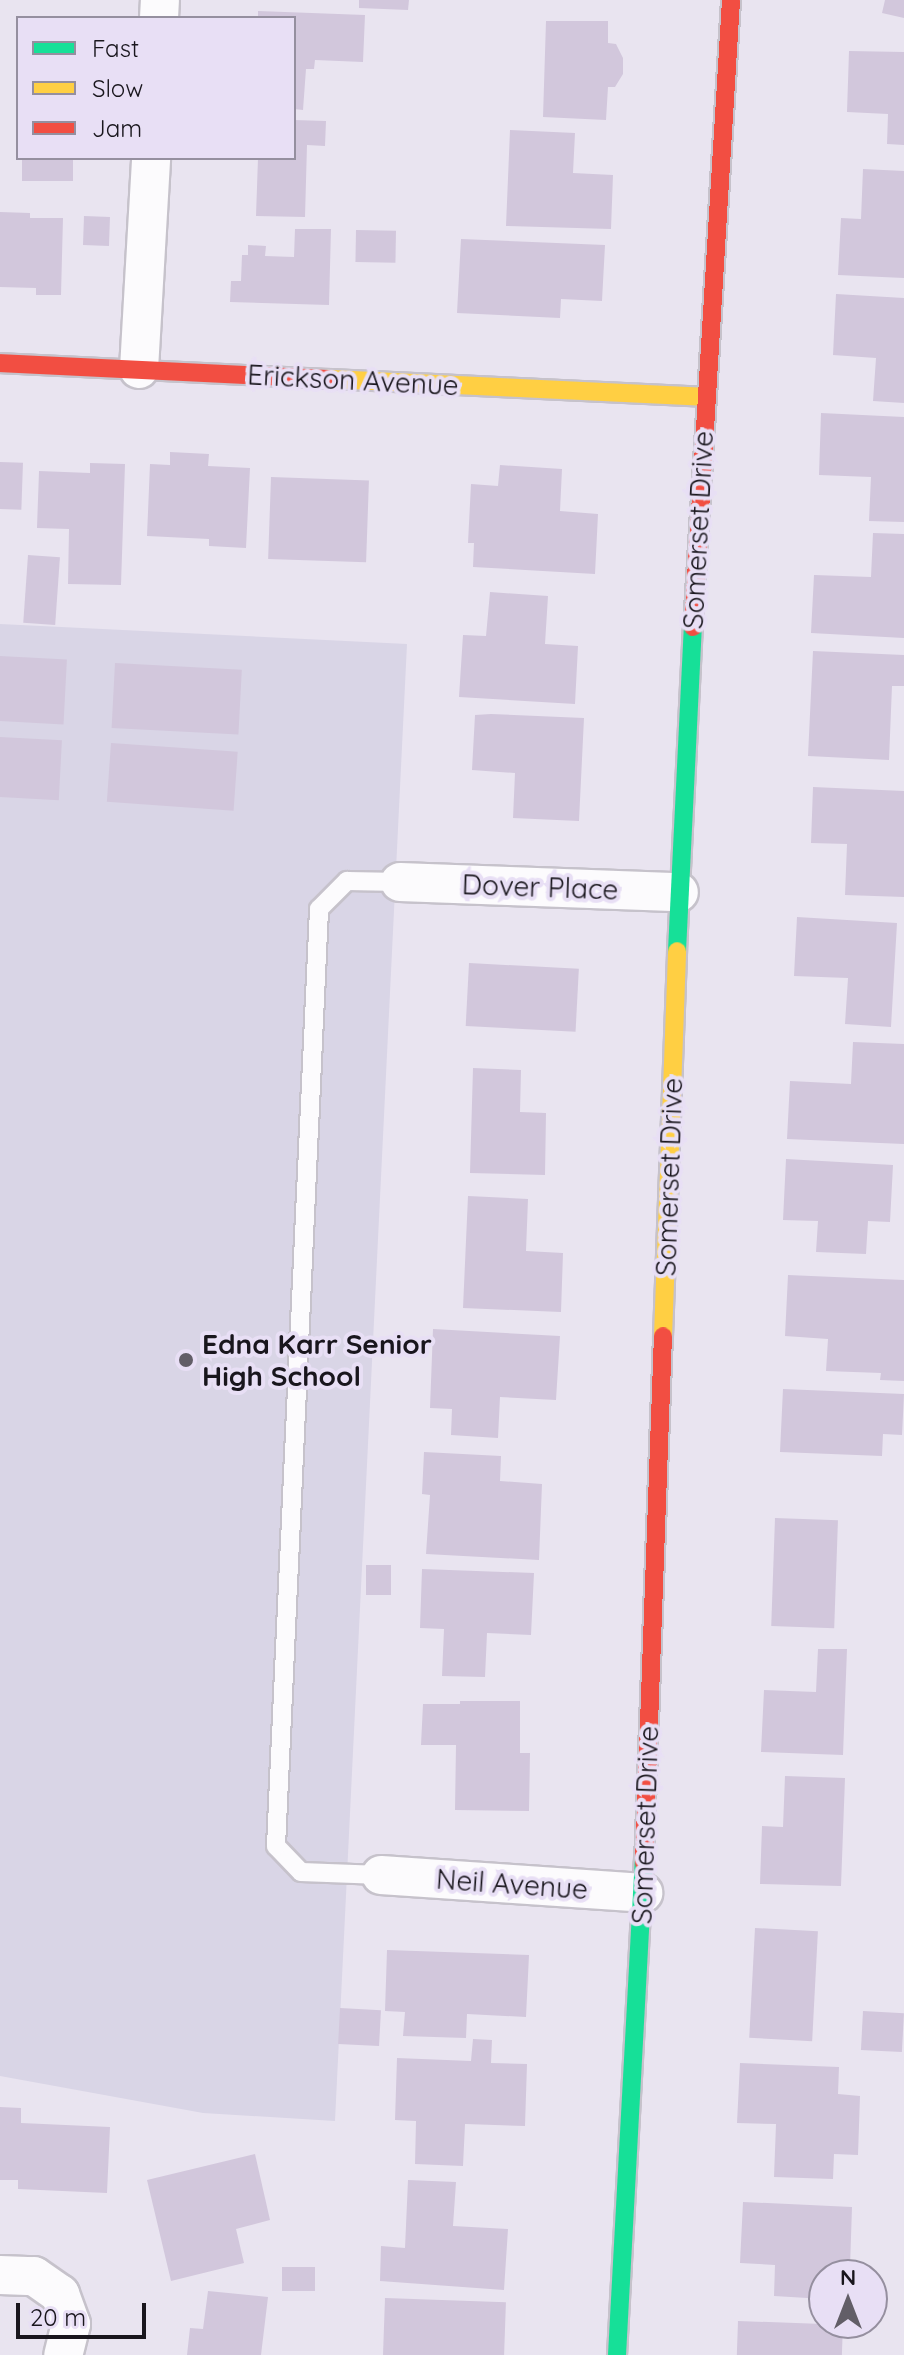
<!DOCTYPE html>
<style>
body{margin:0}
#map{position:relative;width:904px;height:2355px;overflow:hidden;background:#e9e4f0;font-family:Quicksand,sans-serif}
div>[style]{position:absolute}
[style*='--x']{left:calc(var(--x)*1px);top:calc(var(--y)*1px);width:calc(var(--w)*1px);rotate:calc(var(--a)*1deg)}
.education>*{inset:0;background:#d9d5e6}
.building>*{inset:0;background:#d2c7dc;transform-origin:0 0}
.roads{filter:drop-shadow(2px 0 #c6c2cb) drop-shadow(-2px 0 #c6c2cb) drop-shadow(0 2px #c6c2cb) drop-shadow(0 -2px #c6c2cb)}
.lane>*{height:18px;margin:-9px;padding:0 9px;transform-origin:9px;border-radius:9px;background:#fcfbfd}
.street>*{height:38px;margin:-19px;padding:0 19px;transform-origin:19px;border-radius:19px;background:#fcfbfd}
.fast>*{height:18px;margin:-9px;padding:0 9px;transform-origin:9px;border-radius:9px;background:#16e098}
.slow>*{height:18px;margin:-9px;padding:0 9px;transform-origin:9px;border-radius:9px;background:#ffcf43}
.jam>*{height:18px;margin:-9px;padding:0 9px;transform-origin:9px;border-radius:9px;background:#f24e42}
.dots>*{width:22px;height:22px;translate:-50% -50%;box-sizing:border-box;border:4px solid #e8dff5;border-radius:50%}
span{translate:-50% -50%;white-space:nowrap;text-align:center;line-height:1.15;-webkit-text-stroke:8px #e8dff5;paint-order:stroke}
.street-label{font-size:28px;color:#19161d}
.poi-label{font-size:28px;color:#19161d;font-weight:700}
.left{translate:0 -50%;text-align:left}
.legend{position:absolute;left:16px;top:16px;width:280px;height:144px;box-sizing:border-box;background:#e8dff5;border:2px solid #958f9f;margin:0;padding:10px 14px;list-style:none;font-size:24px;color:#19161d}
.legend li{display:flex;align-items:center;gap:16px;height:40px}
.legend b{width:40px;border:2px solid #958f9f}
.north{position:absolute;left:808px;top:2259px;width:80px;height:80px;box-sizing:border-box;background:#e8dff5;border:2px solid #958f9f;border-radius:50%;rotate:0deg;font-size:22px;font-weight:700;line-height:32px;text-align:center;color:#19161d}
.north::after{content:'';display:block;margin:auto;width:28px;height:36px;background:#625e67;clip-path:polygon(50% 0,100% 100%,50% 72%,0 100%)}
.scale{position:absolute;left:16px;top:2303px;width:130px;height:36px;box-sizing:border-box;border:4px solid #19161d;border-top:0;padding-left:10px;font-size:24px;line-height:28px;white-space:nowrap;color:#19161d;-webkit-text-stroke:6px #e8dff5;paint-order:stroke}
</style>
<div id="map">
<div class="education">
<i style="clip-path:polygon(0 624px,407px 644px,335px 2121px,203px 2113px,0 2076px)"></i>
</div>
<div class="building">
<i style="clip-path:polygon(359px 0,409px 0,408px 10px,359px 8px)"></i>
<i style="clip-path:polygon(885px 0,904px 0,904px 18px,882px 13px)"></i>
<i style="clip-path:polygon(258px 11px,365px 15px,363px 62px,315px 60px,314px 69px,306px 69px,303px 110px,294px 109px,294px 18px,258px 18px)"></i>
<i style="clip-path:polygon(546px 21px,608px 21px,608px 43px,616px 44px,623px 58px,623px 74px,615px 87px,608px 87px,606px 120px,543px 117px)"></i>
<i style="clip-path:polygon(849px 51px,904px 52px,904px 145px,887px 144px,888px 114px,847px 112px)"></i>
<i style="clip-path:polygon(294px 120px,326px 121px,325px 146px,307px 145px,305px 217px,256px 216px,258px 158px,294px 158px)"></i>
<i style="clip-path:polygon(510px 130px,575px 133px,573px 173px,613px 175px,611px 229px,506px 226px)"></i>
<i style="left:22px;top:158px;width:51px;height:23px"></i>
<i style="clip-path:polygon(863px 169px,904px 171px,904px 278px,838px 275px,841px 218px,861px 219px)"></i>
<i style="clip-path:polygon(0 212px,30px 213px,30px 218px,63px 218px,61px 295px,36px 295px,36px 288px,0 287px)"></i>
<i style="left:84px;top:216px;width:26px;height:29px;rotate:2deg"></i>
<i style="clip-path:polygon(295px 229px,331px 229px,329px 305px,230px 302px,231px 281px,241px 281px,242px 255px,248px 255px,248px 245px,266px 246px,265px 256px,294px 257px)"></i>
<i style="left:356px;top:230px;width:40px;height:32px;rotate:1deg"></i>
<i style="clip-path:polygon(461px 239px,605px 245px,602px 301px,561px 299px,560px 318px,457px 313px)"></i>
<i style="clip-path:polygon(836px 294px,904px 298px,904px 403px,873px 401px,876px 358px,833px 355px)"></i>
<i style="clip-path:polygon(821px 413px,904px 417px,904px 522px,869px 521px,871px 477px,819px 475px)"></i>
<i style="clip-path:polygon(170px 452px,209px 454px,208px 466px,250px 468px,246px 548px,209px 546px,209px 539px,147px 536px,150px 464px,170px 465px)"></i>
<i style="left:0;top:462px;width:23px;height:47px;rotate:2deg"></i>
<i style="clip-path:polygon(90px 463px,125px 464px,121px 585px,68px 584px,69px 529px,37px 528px,39px 471px,90px 473px)"></i>
<i style="clip-path:polygon(500px 465px,562px 469px,560px 511px,598px 514px,595px 574px,473px 567px,474px 543px,468px 543px,471px 484px,498px 486px)"></i>
<i style="left:271px;top:477px;width:98px;height:82px;rotate:2deg"></i>
<i style="clip-path:polygon(873px 533px,904px 534px,904px 638px,811px 633px,814px 575px,871px 577px)"></i>
<i style="left:28px;top:555px;width:32px;height:68px;rotate:4deg"></i>
<i style="clip-path:polygon(490px 592px,548px 596px,545px 644px,578px 646px,575px 704px,459px 697px,463px 635px,486px 636px)"></i>
<i style="clip-path:polygon(813px 651px,904px 655px,904px 686px,892px 686px,889px 760px,808px 756px)"></i>
<i style="left:0;top:656px;width:67px;height:65px;rotate:3deg"></i>
<i style="left:115px;top:663px;width:127px;height:65px;rotate:3deg"></i>
<i style="clip-path:polygon(491px 714px,584px 718px,579px 821px,513px 818px,515px 773px,472px 770px,475px 715px)"></i>
<i style="left:0;top:737px;width:62px;height:60px;rotate:3deg"></i>
<i style="left:111px;top:743px;width:127px;height:59px;rotate:4deg"></i>
<i style="clip-path:polygon(813px 787px,904px 791px,904px 897px,845px 895px,847px 844px,811px 843px)"></i>
<i style="clip-path:polygon(797px 917px,897px 923px,891px 1027px,845px 1024px,848px 978px,794px 976px)"></i>
<i style="left:469px;top:963px;width:110px;height:63px;rotate:3deg"></i>
<i style="clip-path:polygon(853px 1042px,904px 1044px,904px 1144px,787px 1139px,790px 1081px,851px 1084px)"></i>
<i style="clip-path:polygon(473px 1068px,521px 1070px,520px 1112px,546px 1113px,545px 1175px,470px 1173px)"></i>
<i style="clip-path:polygon(786px 1159px,893px 1165px,890px 1222px,868px 1221px,866px 1254px,816px 1252px,818px 1221px,783px 1220px)"></i>
<i style="clip-path:polygon(468px 1196px,528px 1199px,526px 1251px,563px 1253px,561px 1312px,463px 1308px)"></i>
<i style="clip-path:polygon(788px 1275px,904px 1280px,904px 1381px,880px 1380px,881px 1373px,826px 1371px,828px 1339px,785px 1336px)"></i>
<i style="clip-path:polygon(433px 1329px,560px 1336px,556px 1400px,500px 1397px,498px 1438px,451px 1435px,452px 1409px,430px 1408px)"></i>
<i style="clip-path:polygon(783px 1389px,904px 1394px,902px 1435px,883px 1434px,882px 1456px,780px 1452px)"></i>
<i style="clip-path:polygon(424px 1452px,501px 1456px,500px 1481px,542px 1484px,539px 1560px,426px 1554px,430px 1495px,422px 1494px)"></i>
<i style="left:775px;top:1518px;width:63px;height:108px;rotate:2deg"></i>
<i style="left:366px;top:1565px;width:25px;height:30px"></i>
<i style="clip-path:polygon(422px 1569px,534px 1573px,531px 1635px,487px 1633px,485px 1677px,442px 1676px,444px 1629px,420px 1628px)"></i>
<i style="clip-path:polygon(818px 1649px,847px 1649px,843px 1755px,761px 1752px,764px 1690px,816px 1692px)"></i>
<i style="clip-path:polygon(460px 1701px,520px 1701px,520px 1753px,530px 1753px,529px 1811px,455px 1810px,456px 1745px,421px 1745px,423px 1704px,460px 1704px)"></i>
<i style="clip-path:polygon(785px 1776px,845px 1778px,841px 1886px,760px 1884px,762px 1826px,783px 1827px)"></i>
<i style="left:755px;top:1928px;width:63px;height:110px;rotate:3deg"></i>
<i style="clip-path:polygon(387px 1950px,529px 1955px,526px 2017px,467px 2014px,466px 2038px,403px 2036px,405px 2012px,385px 2011px)"></i>
<i style="left:340px;top:2008px;width:41px;height:36px;rotate:3deg"></i>
<i style="left:863px;top:2011px;width:41px;height:39px;rotate:3deg"></i>
<i style="clip-path:polygon(473px 2039px,492px 2040px,491px 2063px,527px 2064px,525px 2126px,465px 2124px,463px 2166px,415px 2164px,416px 2121px,395px 2120px,397px 2058px,471px 2061px)"></i>
<i style="clip-path:polygon(740px 2063px,839px 2067px,838px 2094px,860px 2096px,858px 2155px,834px 2154px,833px 2179px,774px 2177px,776px 2124px,737px 2123px)"></i>
<i style="clip-path:polygon(0 2107px,21px 2108px,21px 2123px,110px 2127px,107px 2193px,18px 2189px,18px 2180px,0 2180px)"></i>
<i style="clip-path:polygon(255px 2154px,270px 2220px,236px 2229px,244px 2263px,171px 2281px,147px 2180px)"></i>
<i style="clip-path:polygon(408px 2180px,456px 2182px,453px 2226px,508px 2229px,504px 2290px,380px 2281px,381px 2246px,405px 2248px)"></i>
<i style="clip-path:polygon(743px 2202px,852px 2207px,850px 2268px,827px 2266px,824px 2299px,774px 2296px,775px 2265px,740px 2263px)"></i>
<i style="left:282px;top:2267px;width:33px;height:24px"></i>
<i style="clip-path:polygon(208px 2291px,268px 2297px,261px 2355px,187px 2355px,190px 2328px,203px 2329px)"></i>
<i style="left:385px;top:2298px;width:121px;height:57px;rotate:2deg"></i>
<i style="left:738px;top:2321px;width:105px;height:34px;rotate:2deg"></i>
</div>
<div class="roads">
<div class="lane">
<i style="--x:381;--y:1875;--w:80;--a:-177.9"></i>
<i style="--x:301;--y:1872;--w:36;--a:-134"></i>
<i style="--x:276;--y:1846;--w:938;--a:-87.37"></i>
<i style="--x:319;--y:909;--w:40;--a:-45"></i>
<i style="--x:347;--y:881;--w:53;--a:1.1"></i>
</div>
<div class="street">
<i style="--x:159;--y:18;--w:18;--a:-87"></i>
<i style="--x:139;--y:369;--w:211;--a:-86.7"></i>
<i style="--x:400;--y:882;--w:279;--a:2.1"></i>
<i style="--x:381;--y:1875;--w:263;--a:3.9"></i>
<i style="--x:0;--y:2275;--w:34;--a:2"></i>
<i style="--x:34;--y:2276;--w:32;--a:35"></i>
<i style="--x:60;--y:2294;--w:32;--a:70"></i>
<i style="--x:71;--y:2324;--w:32;--a:104"></i>
</div>
<div class="fast">
<i style="--x:677;--y:951;--w:324;--a:-87.2"></i>
<i style="--x:617;--y:2355;--w:493;--a:-86.9"></i>
</div>
<div class="slow">
<i style="--x:329;--y:379;--w:376;--a:2.7"></i>
<i style="--x:663;--y:1336;--w:385;--a:-87.9"></i>
</div>
<div class="jam">
<i style="--x:0;--y:363;--w:329;--a:2.8"></i>
<i style="--x:693;--y:627;--w:628;--a:-86.53"></i>
<i style="--x:644;--y:1863;--w:527;--a:-87.94"></i>
</div>
</div>
<div class="dots">
<i style="left:186px;top:1360px;background:#625e67"></i>
</div>
<div class="street-label">
<span style="left:353px;top:380px;rotate:3deg">Erickson Avenue</span>
<span style="left:698px;top:530px;rotate:-87deg">Somerset Drive</span>
<span style="left:540px;top:887px;rotate:2deg">Dover Place</span>
<span style="left:669px;top:1177px;rotate:-88deg">Somerset Drive</span>
<span style="left:645px;top:1825px;rotate:-88deg">Somerset Drive</span>
<span style="left:512px;top:1884px;rotate:4deg">Neil Avenue</span>
</div>
<div class="poi-label">
<span class="left" style="left:202px;top:1360px">Edna Karr Senior<br>High School</span>
</div>
<ul class="legend">
<li><b style="height:10px;background:#16e098"></b>Fast</li>
<li><b style="height:10px;background:#ffcf43"></b>Slow</li>
<li><b style="height:10px;background:#f24e42"></b>Jam</li>
</ul>
<div class="north">N</div>
<div class="scale">20 m</div>
</div>
